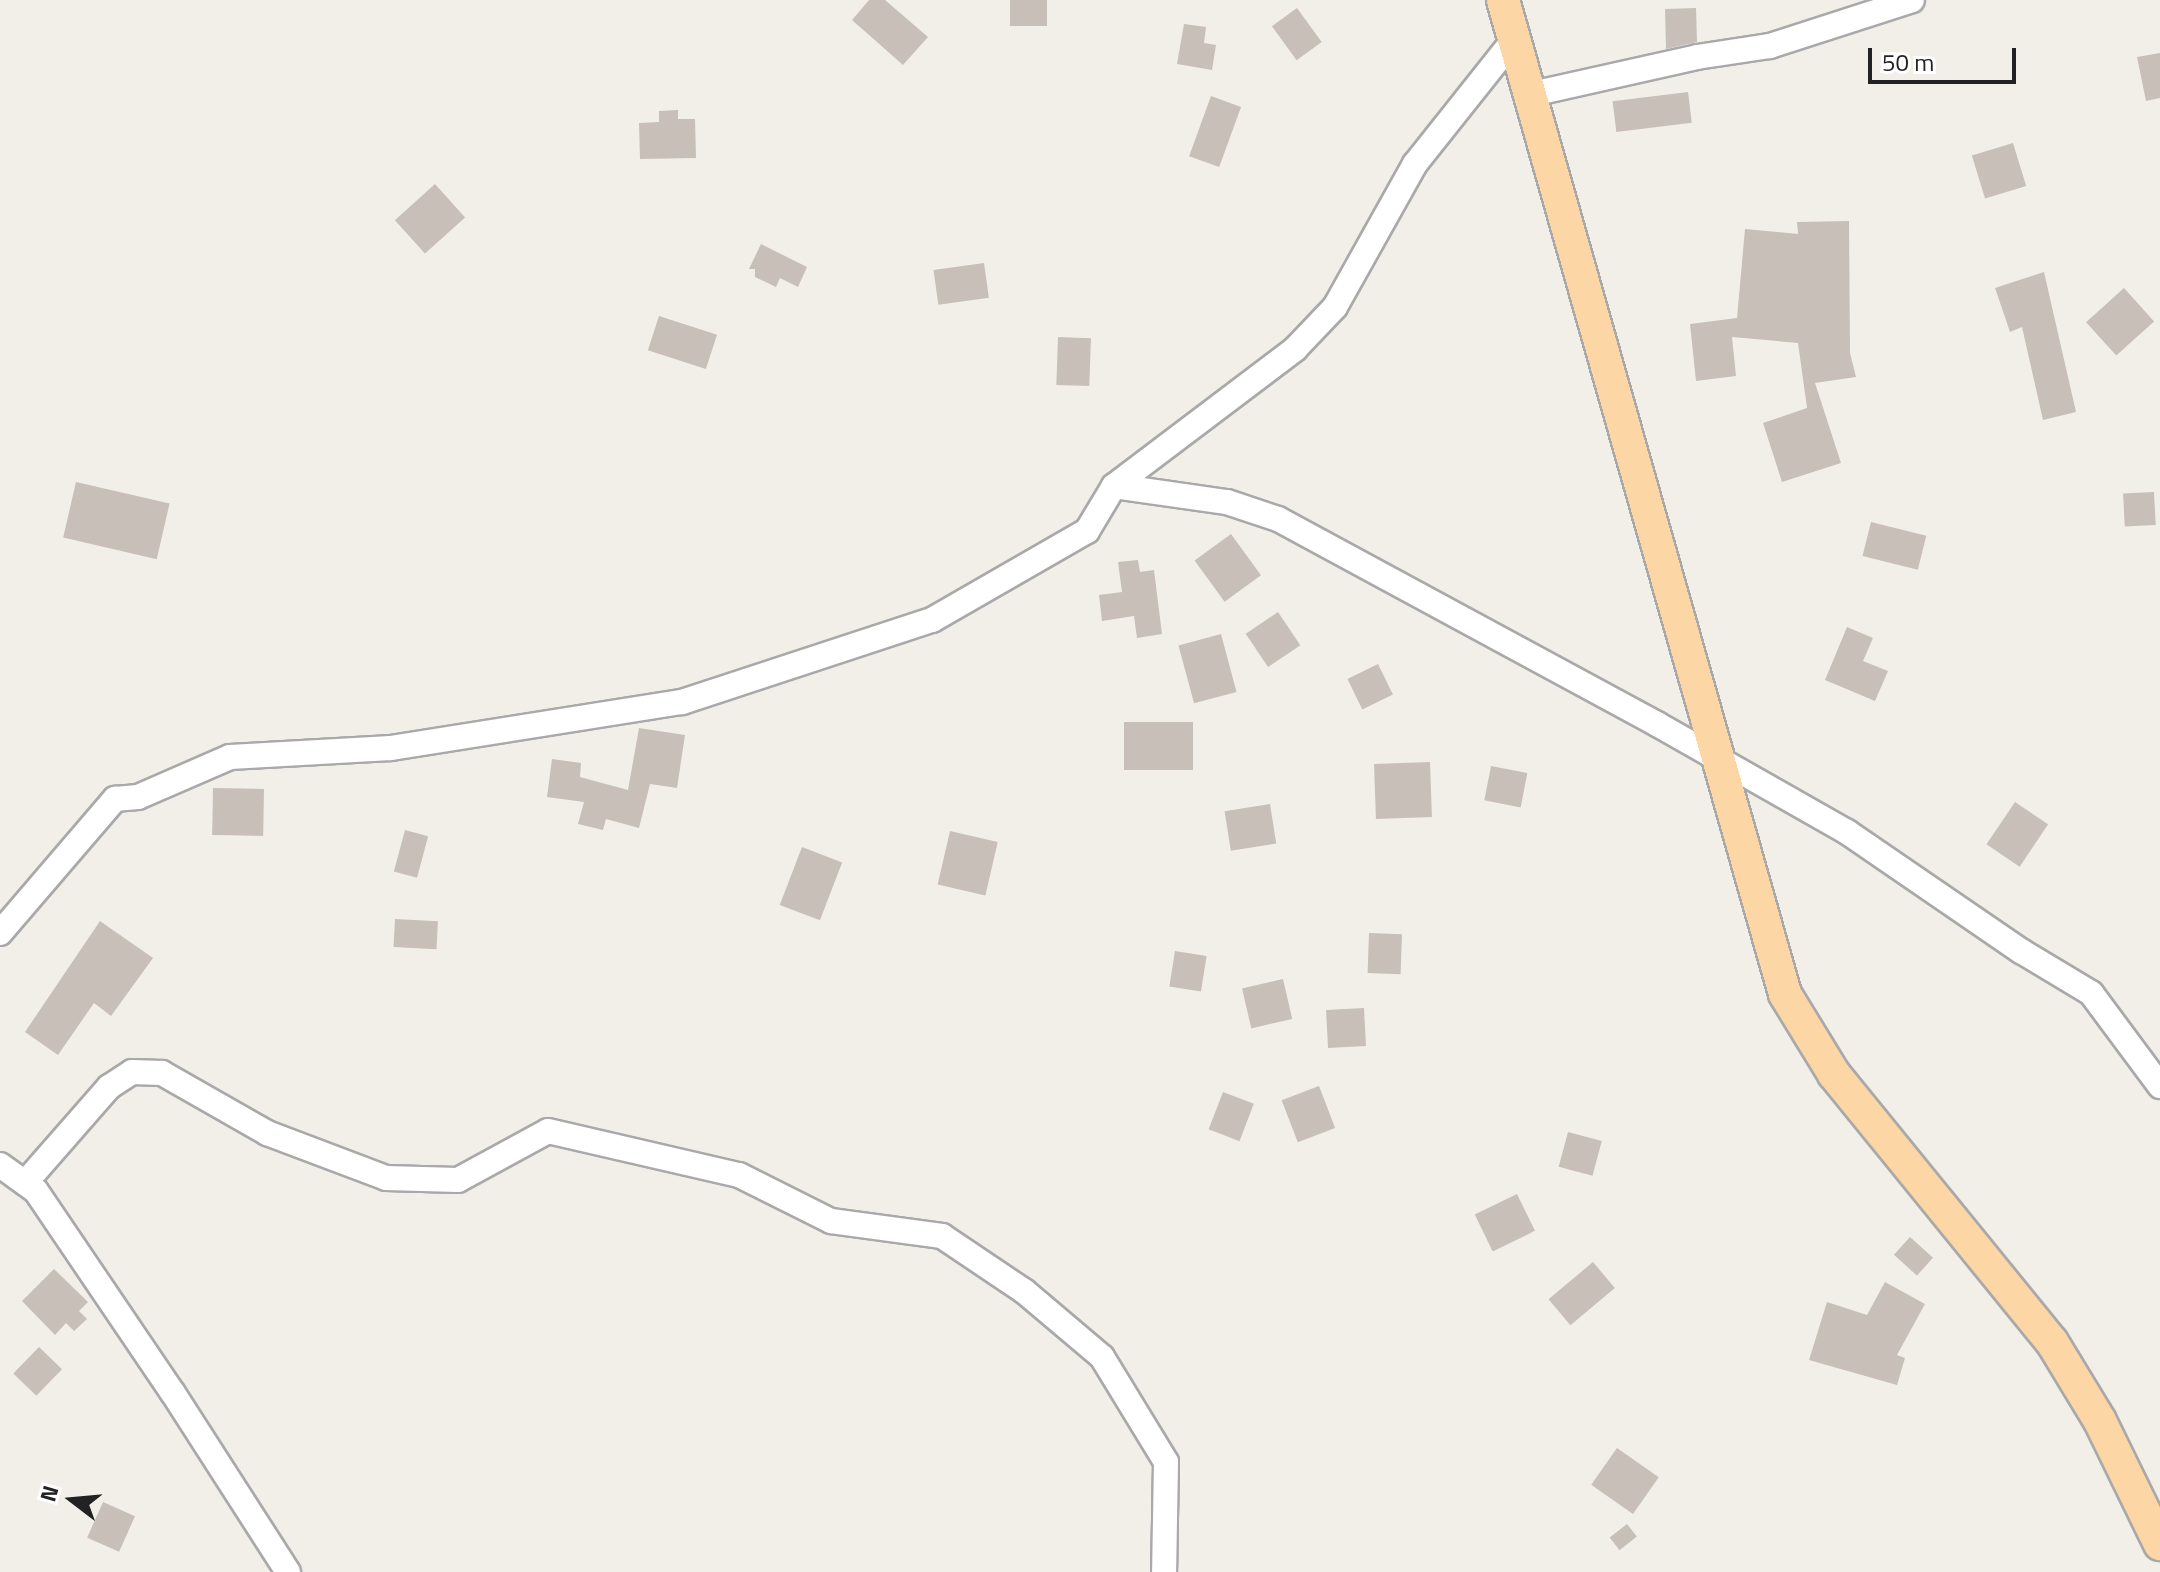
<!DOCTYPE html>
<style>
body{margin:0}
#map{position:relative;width:2160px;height:1572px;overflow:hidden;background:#f2efe9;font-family:"Titillium Web",sans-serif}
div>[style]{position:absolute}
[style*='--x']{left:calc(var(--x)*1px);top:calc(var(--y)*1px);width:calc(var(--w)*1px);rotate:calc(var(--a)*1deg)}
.building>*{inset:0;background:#c7bfb8;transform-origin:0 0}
.roads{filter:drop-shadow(2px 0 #a9a9a9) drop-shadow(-2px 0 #a9a9a9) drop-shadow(0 2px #a9a9a9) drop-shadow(0 -2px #a9a9a9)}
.minor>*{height:24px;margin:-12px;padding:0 12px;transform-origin:12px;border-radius:12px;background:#fff}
.major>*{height:32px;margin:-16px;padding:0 16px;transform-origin:16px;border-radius:16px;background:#fcd6a4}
span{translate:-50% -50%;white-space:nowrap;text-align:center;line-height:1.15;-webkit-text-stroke:6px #fff;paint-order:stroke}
.north{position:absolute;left:32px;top:1460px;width:80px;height:80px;-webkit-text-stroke:6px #fff;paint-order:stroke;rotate:286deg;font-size:22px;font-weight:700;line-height:32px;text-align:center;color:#222}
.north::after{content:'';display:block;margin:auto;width:28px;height:36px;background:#222;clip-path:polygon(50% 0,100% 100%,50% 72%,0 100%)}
.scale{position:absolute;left:1868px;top:48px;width:148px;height:36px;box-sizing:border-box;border:4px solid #222;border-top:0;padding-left:10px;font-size:24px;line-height:28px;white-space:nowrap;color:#222;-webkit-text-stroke:6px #fff;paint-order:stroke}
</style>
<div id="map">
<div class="building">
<i style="clip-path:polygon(869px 0,885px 0,928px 37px,903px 65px,852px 20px)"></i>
<i style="left:1010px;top:0;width:37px;height:26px"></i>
<i style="left:1297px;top:8px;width:42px;height:31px;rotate:54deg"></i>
<i style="clip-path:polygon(1696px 8px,1697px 42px,1666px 49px,1665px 9px)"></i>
<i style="clip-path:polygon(1184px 24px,1206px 27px,1204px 43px,1216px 45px,1212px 70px,1177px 64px)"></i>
<i style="clip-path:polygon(2160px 53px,2160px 98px,2146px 101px,2137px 57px)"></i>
<i style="left:1688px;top:92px;width:31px;height:76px;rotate:83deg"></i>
<i style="left:1211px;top:96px;width:32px;height:64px;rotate:20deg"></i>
<i style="clip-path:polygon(678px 110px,678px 119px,695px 119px,696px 158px,640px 159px,639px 123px,659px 122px,659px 111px)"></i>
<i style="left:2013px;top:143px;width:45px;height:43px;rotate:73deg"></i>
<i style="left:435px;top:184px;width:45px;height:54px;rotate:48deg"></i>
<i style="clip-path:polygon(1849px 221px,1850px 353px,1856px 377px,1815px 383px,1841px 463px,1782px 482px,1763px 423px,1807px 408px,1798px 343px,1732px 337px,1736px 376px,1696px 381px,1690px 324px,1737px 318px,1745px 229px,1798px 234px,1797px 222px)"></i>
<i style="clip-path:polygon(761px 244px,807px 267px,798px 287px,780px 278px,776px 287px,755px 277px,755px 269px,749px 269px)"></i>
<i style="left:984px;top:263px;width:35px;height:51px;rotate:82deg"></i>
<i style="clip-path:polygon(2044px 272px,2076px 412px,2043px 420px,2022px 327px,2010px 332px,1995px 288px)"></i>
<i style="left:2124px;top:288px;width:45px;height:51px;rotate:48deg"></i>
<i style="left:659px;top:316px;width:61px;height:36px;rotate:18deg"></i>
<i style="left:1058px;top:337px;width:33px;height:48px;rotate:2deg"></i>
<i style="left:76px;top:482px;width:96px;height:57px;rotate:13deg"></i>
<i style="left:2154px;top:492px;width:33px;height:31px;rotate:87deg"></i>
<i style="left:1871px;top:522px;width:57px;height:35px;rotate:14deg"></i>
<i style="left:1231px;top:534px;width:51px;height:45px;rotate:54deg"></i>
<i style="clip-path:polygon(1138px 560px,1140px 572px,1154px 570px,1162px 634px,1137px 638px,1134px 616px,1102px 621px,1099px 595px,1122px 592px,1118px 562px)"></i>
<i style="left:1278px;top:612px;width:40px;height:39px;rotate:56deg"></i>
<i style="clip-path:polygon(1847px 627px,1873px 638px,1863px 661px,1888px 671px,1875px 701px,1825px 680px)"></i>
<i style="left:1221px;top:634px;width:60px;height:44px;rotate:75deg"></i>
<i style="left:1378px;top:664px;width:34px;height:34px;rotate:64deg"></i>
<i style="left:1124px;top:722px;width:69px;height:48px"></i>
<i style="clip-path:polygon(639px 728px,685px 735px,677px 788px,650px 784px,639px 828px,606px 819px,603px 830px,578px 824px,584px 802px,547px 797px,552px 759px,581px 763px,580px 777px,628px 790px)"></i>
<i style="left:1430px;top:762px;width:55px;height:56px;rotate:88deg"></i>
<i style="left:1491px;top:766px;width:37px;height:35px;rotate:11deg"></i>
<i style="left:213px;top:788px;width:51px;height:47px;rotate:1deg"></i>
<i style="left:2015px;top:802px;width:40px;height:51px;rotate:34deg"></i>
<i style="left:1270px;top:804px;width:40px;height:46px;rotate:81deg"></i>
<i style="left:405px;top:830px;width:24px;height:43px;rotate:15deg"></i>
<i style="left:950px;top:831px;width:49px;height:55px;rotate:13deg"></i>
<i style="left:802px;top:847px;width:43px;height:62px;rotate:21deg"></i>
<i style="left:395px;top:919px;width:43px;height:28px;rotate:3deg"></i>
<i style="clip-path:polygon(100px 921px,153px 958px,111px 1016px,94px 1003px,58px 1055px,25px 1032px)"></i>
<i style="left:1369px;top:933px;width:33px;height:40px;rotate:2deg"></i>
<i style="left:1175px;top:951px;width:32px;height:36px;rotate:9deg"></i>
<i style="left:1283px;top:979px;width:41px;height:42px;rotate:77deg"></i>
<i style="left:1364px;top:1008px;width:38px;height:38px;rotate:87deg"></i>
<i style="left:1319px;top:1086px;width:45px;height:40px;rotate:69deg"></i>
<i style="left:1223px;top:1092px;width:33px;height:40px;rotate:21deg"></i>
<i style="left:1568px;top:1132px;width:35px;height:36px;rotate:15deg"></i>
<i style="left:1517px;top:1194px;width:41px;height:47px;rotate:64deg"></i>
<i style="left:1910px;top:1237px;width:31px;height:24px;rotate:42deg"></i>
<i style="left:1593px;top:1262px;width:34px;height:58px;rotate:50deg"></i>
<i style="clip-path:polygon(54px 1269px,88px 1302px,79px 1311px,87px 1319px,74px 1331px,66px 1323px,55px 1335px,22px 1301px)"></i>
<i style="clip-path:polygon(1885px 1282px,1925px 1304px,1897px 1355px,1905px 1358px,1897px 1385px,1809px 1360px,1827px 1302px,1867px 1315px)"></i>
<i style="left:39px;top:1347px;width:32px;height:37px;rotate:44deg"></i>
<i style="left:1617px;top:1448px;width:51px;height:45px;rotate:35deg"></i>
<i style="left:103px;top:1502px;width:35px;height:39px;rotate:24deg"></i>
<i style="left:1627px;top:1524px;width:16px;height:22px;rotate:52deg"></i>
</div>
<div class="roads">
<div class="minor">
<i style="--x:1532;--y:94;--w:169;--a:-12.6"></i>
<i style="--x:1697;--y:57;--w:74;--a:-8.6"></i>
<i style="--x:1770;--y:46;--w:149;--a:-17.9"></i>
<i style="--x:1114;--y:486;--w:114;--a:8.1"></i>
<i style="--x:1227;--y:502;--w:54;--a:18.4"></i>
<i style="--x:1278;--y:519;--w:431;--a:28.4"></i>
<i style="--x:1657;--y:724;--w:219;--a:29.6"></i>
<i style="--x:1847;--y:832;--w:211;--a:34.4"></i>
<i style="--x:2021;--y:951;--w:82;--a:31"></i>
<i style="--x:2091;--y:993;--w:116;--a:53.4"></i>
<i style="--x:0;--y:933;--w:177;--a:-49.4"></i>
<i style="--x:115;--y:799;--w:23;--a:-5"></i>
<i style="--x:138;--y:797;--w:100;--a:-23.5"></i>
<i style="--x:230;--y:757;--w:161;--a:-3.2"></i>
<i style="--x:391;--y:748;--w:295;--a:-9"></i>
<i style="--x:682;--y:702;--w:263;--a:-18.2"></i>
<i style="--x:932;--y:620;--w:179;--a:-29.9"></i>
<i style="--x:1087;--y:531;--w:52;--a:-59"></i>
<i style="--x:1114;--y:486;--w:227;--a:-37.1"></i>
<i style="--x:1295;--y:349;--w:58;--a:-46.4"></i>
<i style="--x:1335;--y:307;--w:164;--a:-60.8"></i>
<i style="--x:1415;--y:164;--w:162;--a:-51.5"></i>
<i style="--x:0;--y:1165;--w:44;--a:35.8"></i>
<i style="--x:36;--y:1191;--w:244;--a:55.9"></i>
<i style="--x:173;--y:1393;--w:213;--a:57.3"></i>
<i style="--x:25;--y:1183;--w:128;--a:-48.8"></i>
<i style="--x:109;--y:1087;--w:27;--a:-33"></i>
<i style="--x:132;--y:1072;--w:30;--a:2"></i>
<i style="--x:162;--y:1073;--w:121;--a:29.7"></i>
<i style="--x:267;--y:1133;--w:127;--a:20.7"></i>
<i style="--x:386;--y:1178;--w:72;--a:1.6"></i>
<i style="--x:458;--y:1180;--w:102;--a:-28.6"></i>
<i style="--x:548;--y:1131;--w:196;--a:13"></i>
<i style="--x:739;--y:1175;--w:103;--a:26.6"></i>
<i style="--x:831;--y:1221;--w:112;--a:7.7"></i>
<i style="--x:942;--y:1236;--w:99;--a:33.9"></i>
<i style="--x:1024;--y:1291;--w:102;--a:40.2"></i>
<i style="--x:1102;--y:1357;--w:123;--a:58.6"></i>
<i style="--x:1166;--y:1462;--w:110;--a:91"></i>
</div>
<div class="major">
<i style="--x:1503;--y:0;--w:1033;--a:74.16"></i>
<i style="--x:1785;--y:994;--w:94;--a:58.5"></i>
<i style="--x:1834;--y:1074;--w:345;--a:50.9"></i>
<i style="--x:2052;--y:1342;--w:92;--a:58.7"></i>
<i style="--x:2100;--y:1421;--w:137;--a:64"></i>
</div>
</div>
<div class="north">N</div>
<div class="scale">50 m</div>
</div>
